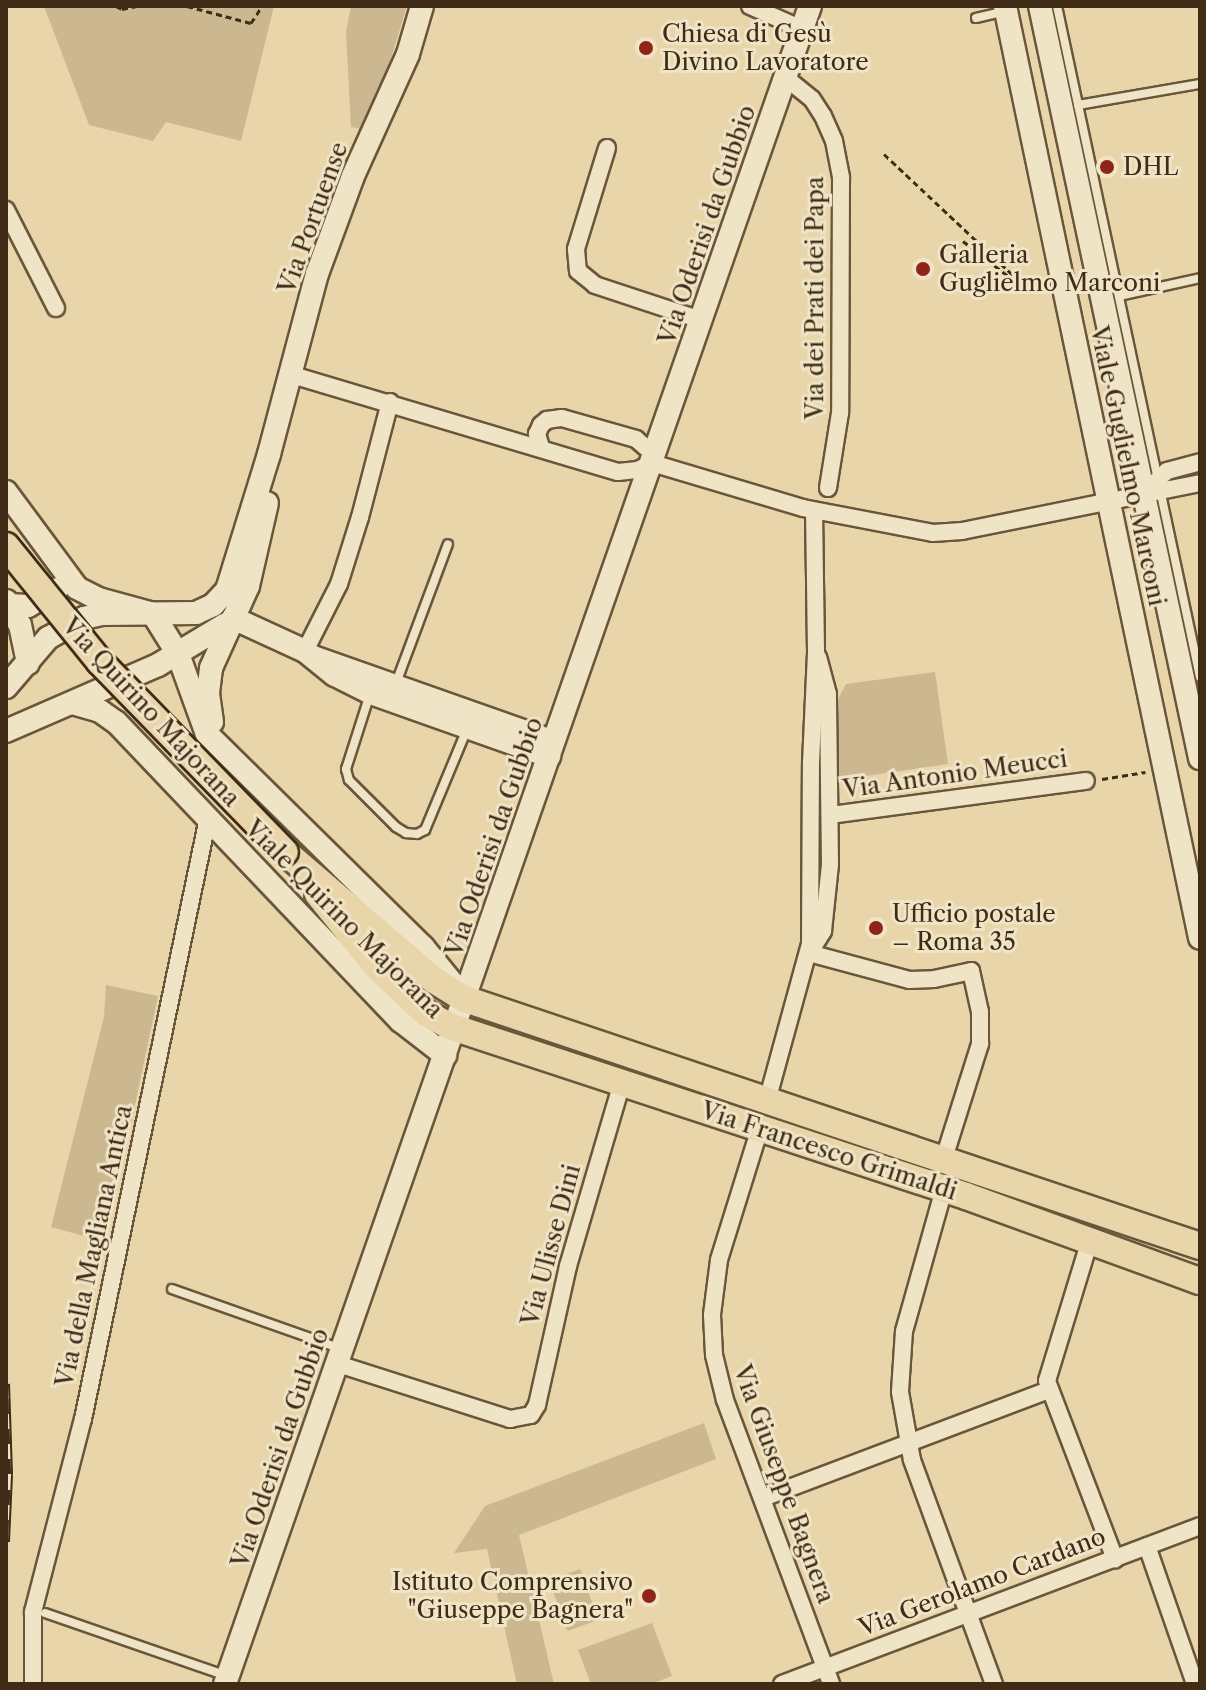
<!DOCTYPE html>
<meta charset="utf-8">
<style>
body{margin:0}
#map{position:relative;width:1206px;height:1690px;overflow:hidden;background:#e8d5a9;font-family:"Libre Caslon Text",serif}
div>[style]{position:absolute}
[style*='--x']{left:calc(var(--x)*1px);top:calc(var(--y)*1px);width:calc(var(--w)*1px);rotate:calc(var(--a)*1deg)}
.green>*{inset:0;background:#cbb890;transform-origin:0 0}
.path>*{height:3px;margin-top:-1.5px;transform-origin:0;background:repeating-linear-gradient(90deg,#3f2b16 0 6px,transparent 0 10px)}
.roads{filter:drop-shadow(2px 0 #69563b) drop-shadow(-2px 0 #69563b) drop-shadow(0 2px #69563b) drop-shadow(0 -2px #69563b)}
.lane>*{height:8px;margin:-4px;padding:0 4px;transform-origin:4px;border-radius:4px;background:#f0e4c7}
.street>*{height:16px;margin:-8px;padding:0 8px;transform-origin:8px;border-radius:8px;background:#f0e4c7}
.secondary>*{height:22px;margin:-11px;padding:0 11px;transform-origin:11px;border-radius:11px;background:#f0e4c7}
.primary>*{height:26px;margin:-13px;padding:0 13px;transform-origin:13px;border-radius:13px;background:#e8d5a9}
.rail>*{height:8px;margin-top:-4px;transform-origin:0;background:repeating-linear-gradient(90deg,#f0e4c7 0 15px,#3f2b16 0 30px);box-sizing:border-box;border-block:2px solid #3f2b16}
.bridges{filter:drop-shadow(2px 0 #3f2b16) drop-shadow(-2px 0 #3f2b16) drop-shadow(0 2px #3f2b16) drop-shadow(0 -2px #3f2b16)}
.primary-bridge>*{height:26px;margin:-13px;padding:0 13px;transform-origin:13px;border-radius:13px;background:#e8d5a9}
.dots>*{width:22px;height:22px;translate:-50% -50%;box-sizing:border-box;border:4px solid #f0e4c7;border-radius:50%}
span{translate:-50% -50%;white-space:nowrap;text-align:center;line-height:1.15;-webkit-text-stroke:6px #f0e4c7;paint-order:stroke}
.poi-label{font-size:24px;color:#3f2b16}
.left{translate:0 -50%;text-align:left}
.right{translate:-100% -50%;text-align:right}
.street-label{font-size:24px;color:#3f2b16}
.frame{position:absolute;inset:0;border:8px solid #3f2b16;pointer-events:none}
</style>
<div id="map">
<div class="green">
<i style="clip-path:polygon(44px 6px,274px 6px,241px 141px,166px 122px,153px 141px,89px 125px)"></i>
<i style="clip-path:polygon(351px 6px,407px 6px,380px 94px,362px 129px,351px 127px,346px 32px)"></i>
<i style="clip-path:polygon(935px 672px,948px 764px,839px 780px,836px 703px,846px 684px)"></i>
<i style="clip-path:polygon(106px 985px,158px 996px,106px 1242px,51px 1227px,104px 1017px)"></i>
<i style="clip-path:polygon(704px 1423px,716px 1459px,519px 1535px,554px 1684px,517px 1684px,487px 1549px,454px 1553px,485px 1506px)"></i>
<i style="left:580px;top:1569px;width:54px;height:33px;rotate:70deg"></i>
<i style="clip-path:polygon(652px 1623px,672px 1676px,651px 1684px,591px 1684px,578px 1650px)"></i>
</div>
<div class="path">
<i style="--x:116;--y:6;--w:7;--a:27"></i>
<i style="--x:122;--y:9;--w:15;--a:-11"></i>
<i style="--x:187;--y:6;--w:66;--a:14.9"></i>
<i style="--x:251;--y:23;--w:20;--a:-57"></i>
<i style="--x:884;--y:154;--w:183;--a:43.2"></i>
<i style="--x:1017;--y:279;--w:29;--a:16"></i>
<i style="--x:963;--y:241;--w:73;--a:37.8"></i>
<i style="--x:1021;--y:286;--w:25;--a:9"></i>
<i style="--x:1102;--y:779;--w:44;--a:-9.2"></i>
</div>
<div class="roads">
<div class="lane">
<i style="--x:1057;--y:6;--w:686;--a:77.97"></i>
<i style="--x:976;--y:18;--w:28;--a:-13"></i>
<i style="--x:1078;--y:105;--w:124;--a:-9.8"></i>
<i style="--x:1119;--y:296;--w:83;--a:-12.5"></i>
<i style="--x:396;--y:683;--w:148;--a:-69.5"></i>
<i style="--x:370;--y:694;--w:79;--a:107.7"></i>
<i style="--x:346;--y:769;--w:11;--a:75"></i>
<i style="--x:349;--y:780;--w:66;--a:45"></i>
<i style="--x:396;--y:827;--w:12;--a:31"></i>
<i style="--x:406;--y:833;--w:11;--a:5"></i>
<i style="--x:417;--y:834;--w:9;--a:-27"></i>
<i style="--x:425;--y:830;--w:109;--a:-67.4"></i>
<i style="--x:172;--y:1289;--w:179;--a:19.5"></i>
<i style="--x:45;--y:1613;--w:193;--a:19.1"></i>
</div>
<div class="street">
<i style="--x:750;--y:6;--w:57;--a:23.9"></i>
<i style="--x:786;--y:78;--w:33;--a:39"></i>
<i style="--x:812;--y:99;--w:20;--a:57"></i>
<i style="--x:823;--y:116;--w:27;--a:66"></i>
<i style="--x:834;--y:141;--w:38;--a:79"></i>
<i style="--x:841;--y:178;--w:235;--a:90.2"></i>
<i style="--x:840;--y:413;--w:76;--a:99.1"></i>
<i style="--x:607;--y:148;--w:106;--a:107.1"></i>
<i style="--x:576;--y:249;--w:22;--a:85"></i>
<i style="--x:578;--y:271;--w:22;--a:39"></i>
<i style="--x:595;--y:285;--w:112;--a:18.3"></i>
<i style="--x:6;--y:210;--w:110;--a:63"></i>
<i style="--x:289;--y:374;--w:343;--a:16.6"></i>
<i style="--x:618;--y:472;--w:20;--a:-6"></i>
<i style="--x:638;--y:470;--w:16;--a:-27"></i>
<i style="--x:390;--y:402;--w:119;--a:104.6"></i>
<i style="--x:360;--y:517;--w:70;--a:107.4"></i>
<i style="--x:339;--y:584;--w:75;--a:116.9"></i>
<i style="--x:305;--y:651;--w:265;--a:19.4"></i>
<i style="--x:541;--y:447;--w:14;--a:-107"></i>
<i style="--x:537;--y:434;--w:10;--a:-66"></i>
<i style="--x:541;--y:425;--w:8;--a:-40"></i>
<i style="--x:547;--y:420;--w:15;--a:-8"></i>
<i style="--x:562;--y:418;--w:77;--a:15.8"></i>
<i style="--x:636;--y:439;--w:18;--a:41"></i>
<i style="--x:650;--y:451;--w:12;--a:81"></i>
<i style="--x:652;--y:463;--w:158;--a:16.6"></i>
<i style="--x:803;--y:508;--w:132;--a:10.9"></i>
<i style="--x:933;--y:533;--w:29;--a:-4"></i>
<i style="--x:962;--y:531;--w:243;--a:-11.4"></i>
<i style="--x:1145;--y:492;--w:30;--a:-44"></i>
<i style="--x:1167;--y:471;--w:34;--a:-15"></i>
<i style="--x:830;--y:815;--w:258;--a:-7.6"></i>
<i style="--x:810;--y:952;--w:25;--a:-58"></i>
<i style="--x:823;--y:931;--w:67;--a:-84"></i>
<i style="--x:830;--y:864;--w:170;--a:-90.7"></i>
<i style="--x:828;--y:694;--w:38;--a:-105"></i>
<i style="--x:809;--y:953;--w:104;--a:15.1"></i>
<i style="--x:909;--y:980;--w:25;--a:-2"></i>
<i style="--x:934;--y:979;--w:38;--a:-12"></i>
<i style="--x:971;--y:971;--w:42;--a:77.6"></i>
<i style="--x:980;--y:1012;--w:32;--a:90"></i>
<i style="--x:980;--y:1044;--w:120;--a:107.5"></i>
<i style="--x:767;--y:1101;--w:163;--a:-74.7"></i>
<i style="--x:810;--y:944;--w:181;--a:-89.7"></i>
<i style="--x:811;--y:763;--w:111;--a:-87.4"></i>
<i style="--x:816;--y:652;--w:141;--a:-90.8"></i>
<i style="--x:760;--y:1128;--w:138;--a:107.3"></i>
<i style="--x:719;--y:1260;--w:55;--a:97.3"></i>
<i style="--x:712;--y:1315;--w:40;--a:87.1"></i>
<i style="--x:714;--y:1355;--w:46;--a:76.3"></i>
<i style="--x:725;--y:1400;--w:303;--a:69.5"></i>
<i style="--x:944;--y:1189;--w:148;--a:105.7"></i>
<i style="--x:904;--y:1331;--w:61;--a:93.8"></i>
<i style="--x:900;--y:1392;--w:69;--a:80"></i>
<i style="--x:912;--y:1460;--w:239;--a:69.9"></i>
<i style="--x:1090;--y:1240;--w:147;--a:107"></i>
<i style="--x:1047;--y:1381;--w:191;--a:69.1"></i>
<i style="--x:338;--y:1364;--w:181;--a:17.7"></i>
<i style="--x:510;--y:1419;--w:21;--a:-11"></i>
<i style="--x:531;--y:1415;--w:12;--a:-59"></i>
<i style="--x:537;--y:1405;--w:142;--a:-77.4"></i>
<i style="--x:568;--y:1266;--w:192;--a:-73.6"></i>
<i style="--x:763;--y:1498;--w:306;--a:-20.7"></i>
<i style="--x:1147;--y:1546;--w:146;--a:70.8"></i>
<i style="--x:33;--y:1684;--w:72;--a:-90"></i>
<i style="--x:33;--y:1612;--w:199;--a:-75.5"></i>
<i style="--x:83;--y:1419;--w:614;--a:-78.25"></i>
<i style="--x:782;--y:1684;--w:447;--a:-20.7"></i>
</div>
<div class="secondary">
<i style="--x:1005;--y:6;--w:952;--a:78.18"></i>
<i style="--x:1040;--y:6;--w:769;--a:77.99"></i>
<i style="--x:6;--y:492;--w:119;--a:53.5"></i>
<i style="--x:77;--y:588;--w:25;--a:27"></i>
<i style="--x:99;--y:599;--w:56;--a:15.5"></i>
<i style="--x:153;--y:614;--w:47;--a:58"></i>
<i style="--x:178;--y:654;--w:85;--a:70.1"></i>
<i style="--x:207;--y:734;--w:303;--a:44.6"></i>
<i style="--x:423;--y:947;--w:63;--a:50.8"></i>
<i style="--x:6;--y:601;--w:28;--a:60"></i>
<i style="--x:20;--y:625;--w:39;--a:78"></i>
<i style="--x:8;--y:605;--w:20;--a:3"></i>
<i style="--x:28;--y:606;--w:34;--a:-30"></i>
<i style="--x:233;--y:618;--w:79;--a:24.6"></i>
<i style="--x:305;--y:651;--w:38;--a:39"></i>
<i style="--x:335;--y:675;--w:40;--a:26.6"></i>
<i style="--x:371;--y:693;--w:189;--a:19.5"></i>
<i style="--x:6;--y:687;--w:65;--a:-49.4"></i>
<i style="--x:48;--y:638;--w:41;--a:-29.1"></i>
<i style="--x:84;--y:618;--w:18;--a:-13"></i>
<i style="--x:102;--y:614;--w:94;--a:-0.6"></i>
<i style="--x:196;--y:613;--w:19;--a:-25"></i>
<i style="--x:213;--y:605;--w:21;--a:-47"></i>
<i style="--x:227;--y:590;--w:142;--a:-72.8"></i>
<i style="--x:269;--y:454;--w:186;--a:-75.1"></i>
<i style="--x:317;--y:274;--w:104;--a:-69.8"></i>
<i style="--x:353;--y:176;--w:134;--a:-65.7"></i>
<i style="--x:408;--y:54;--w:50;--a:-73.7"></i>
<i style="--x:72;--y:703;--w:29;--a:16"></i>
<i style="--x:100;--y:711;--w:19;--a:35"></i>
<i style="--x:116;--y:722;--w:413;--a:46.4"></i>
<i style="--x:401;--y:1021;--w:56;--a:37.7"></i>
<i style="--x:212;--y:722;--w:29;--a:-98"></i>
<i style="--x:208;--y:693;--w:25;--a:-83"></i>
<i style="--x:211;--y:668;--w:90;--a:-65.7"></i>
<i style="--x:248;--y:586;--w:85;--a:-77.1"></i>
<i style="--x:6;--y:731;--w:166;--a:-23.5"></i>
<i style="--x:158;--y:665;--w:79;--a:-31.1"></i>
<i style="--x:225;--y:1684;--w:1777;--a:-70.78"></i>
</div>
<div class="primary">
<i style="--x:285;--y:852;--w:196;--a:40.7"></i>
<i style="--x:434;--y:980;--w:36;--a:32"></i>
<i style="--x:465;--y:999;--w:775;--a:18.58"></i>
<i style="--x:318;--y:894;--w:95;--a:51"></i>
<i style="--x:378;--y:968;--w:66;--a:43.2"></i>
<i style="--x:426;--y:1013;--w:26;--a:29"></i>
<i style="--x:449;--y:1026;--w:544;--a:18.2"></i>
<i style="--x:966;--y:1196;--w:249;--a:20"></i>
</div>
</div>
<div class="rail">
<i style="--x:6;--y:1384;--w:91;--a:88.1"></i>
<i style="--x:9;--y:1475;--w:67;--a:92.6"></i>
</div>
<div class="bridges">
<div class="primary-bridge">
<i style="--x:6;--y:546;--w:149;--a:51"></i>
<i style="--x:100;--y:662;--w:265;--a:45.8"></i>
</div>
</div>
<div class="dots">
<i style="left:646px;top:48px;background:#8f2418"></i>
<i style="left:1107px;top:167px;background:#8f2418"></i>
<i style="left:923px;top:269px;background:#8f2418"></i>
<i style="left:876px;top:928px;background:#8f2418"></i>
<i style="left:649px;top:1596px;background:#8f2418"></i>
</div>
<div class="poi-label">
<span class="left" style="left:662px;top:48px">Chiesa di Gesù<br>Divino Lavoratore</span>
<span class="left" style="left:1123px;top:167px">DHL</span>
<span class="left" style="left:939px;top:269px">Galleria<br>Guglielmo Marconi</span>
<span class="left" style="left:892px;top:928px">Ufficio postale<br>– Roma 35</span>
<span class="right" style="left:633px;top:1596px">Istituto Comprensivo<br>"Giuseppe Bagnera"</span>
</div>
<div class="street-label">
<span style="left:313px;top:218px;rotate:-70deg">Via Portuense</span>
<span style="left:707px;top:225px;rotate:-71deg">Via Oderisi da Gubbio</span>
<span style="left:815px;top:298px;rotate:-90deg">Via dei Prati dei Papa</span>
<span style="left:1128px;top:466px;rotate:78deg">Viale Guglielmo Marconi</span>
<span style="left:151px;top:712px;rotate:47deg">Via Quirino Majorana</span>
<span style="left:955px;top:774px;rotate:-8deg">Via Antonio Meucci</span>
<span style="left:494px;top:837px;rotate:-71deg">Via Oderisi da Gubbio</span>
<span style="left:344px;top:919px;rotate:45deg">Viale Quirino Majorana</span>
<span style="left:829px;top:1151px;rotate:18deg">Via Francesco Grimaldi</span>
<span style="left:551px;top:1245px;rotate:-75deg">Via Ulisse Dini</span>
<span style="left:94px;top:1246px;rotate:-78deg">Via della Magliana Antica</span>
<span style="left:280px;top:1448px;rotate:-71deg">Via Oderisi da Gubbio</span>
<span style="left:784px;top:1484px;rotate:70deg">Via Giuseppe Bagnera</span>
<span style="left:982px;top:1582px;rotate:-21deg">Via Gerolamo Cardano</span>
</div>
<div class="frame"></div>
</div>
